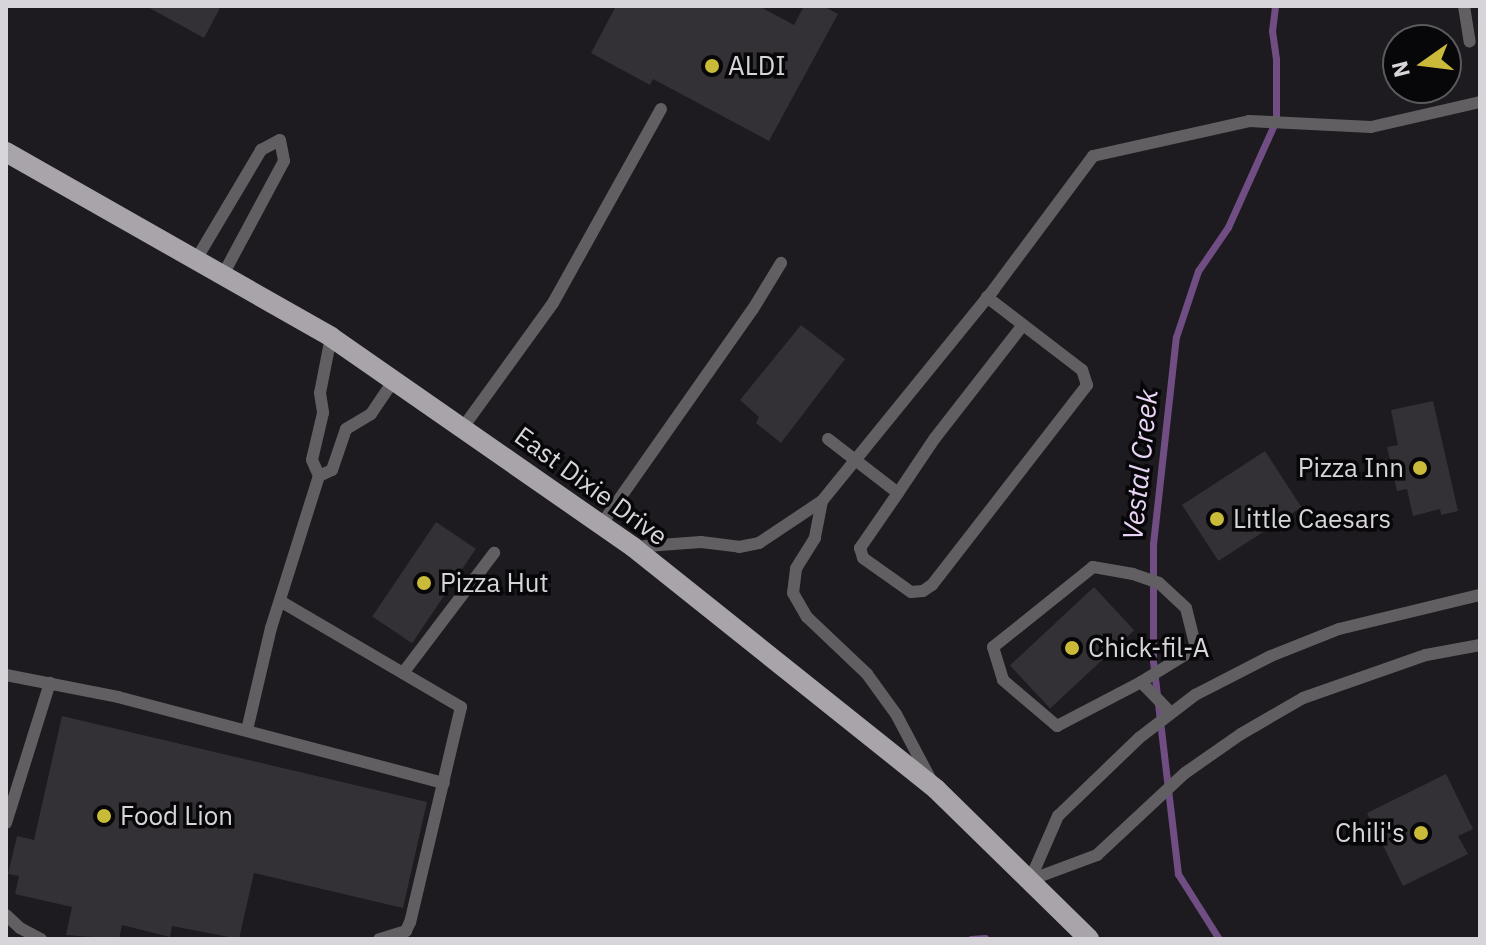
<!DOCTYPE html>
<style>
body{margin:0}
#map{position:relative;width:1486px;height:945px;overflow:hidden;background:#1d1a20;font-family:"IBM Plex Sans",sans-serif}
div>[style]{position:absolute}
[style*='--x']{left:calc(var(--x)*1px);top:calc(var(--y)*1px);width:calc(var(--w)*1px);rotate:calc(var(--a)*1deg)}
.stream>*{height:7px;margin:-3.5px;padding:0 3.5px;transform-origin:3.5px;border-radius:3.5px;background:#704e83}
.building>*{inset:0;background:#333036;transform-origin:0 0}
.lane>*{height:12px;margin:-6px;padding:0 6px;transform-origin:6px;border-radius:6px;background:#615f62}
.primary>*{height:20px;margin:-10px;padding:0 10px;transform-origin:10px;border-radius:10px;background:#a8a4aa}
.dots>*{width:22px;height:22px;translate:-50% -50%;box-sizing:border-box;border:4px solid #070608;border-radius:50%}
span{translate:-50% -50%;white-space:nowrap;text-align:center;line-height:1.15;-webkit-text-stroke:7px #070608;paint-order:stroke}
.poi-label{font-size:26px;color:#d7d5d9}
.left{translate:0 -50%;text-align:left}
.right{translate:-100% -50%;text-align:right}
.street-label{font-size:26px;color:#d7d5d9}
.water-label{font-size:28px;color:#e8d4f4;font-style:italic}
.frame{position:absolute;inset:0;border:8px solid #d7d5d9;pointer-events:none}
.north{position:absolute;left:1382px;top:24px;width:80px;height:80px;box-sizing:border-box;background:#070608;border:2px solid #5a595c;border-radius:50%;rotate:256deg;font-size:22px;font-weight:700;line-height:32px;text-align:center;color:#d7d5d9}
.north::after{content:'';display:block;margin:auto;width:28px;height:36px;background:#c9ba3a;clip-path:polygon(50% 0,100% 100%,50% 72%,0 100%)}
</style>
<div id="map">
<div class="stream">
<i style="--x:971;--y:939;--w:14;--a:-4"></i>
<i style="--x:1219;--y:939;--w:77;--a:-122.2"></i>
<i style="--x:1178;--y:874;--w:214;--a:-96.7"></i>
<i style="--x:1153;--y:661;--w:117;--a:-90"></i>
<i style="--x:1153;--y:544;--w:208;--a:-83.7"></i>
<i style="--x:1176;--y:337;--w:70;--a:-71.6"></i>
<i style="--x:1198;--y:271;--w:53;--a:-55.7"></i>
<i style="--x:1228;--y:227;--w:117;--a:-65.8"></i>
<i style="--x:1276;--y:120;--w:61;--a:-90"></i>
<i style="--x:1276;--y:59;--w:28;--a:-98"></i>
<i style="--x:1272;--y:31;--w:25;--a:-83"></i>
</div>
<div class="building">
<i style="clip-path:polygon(146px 6px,221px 6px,204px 38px)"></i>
<i style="clip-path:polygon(616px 6px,759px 6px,794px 25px,804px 6px,823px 6px,838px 14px,769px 141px,653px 79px,650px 85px,591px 53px)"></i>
<i style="clip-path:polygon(801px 325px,845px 359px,781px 443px,756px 423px,759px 417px,740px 400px)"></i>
<i style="clip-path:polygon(1433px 401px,1458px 511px,1441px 515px,1440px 509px,1413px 516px,1407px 489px,1397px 491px,1387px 447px,1398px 445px,1391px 410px)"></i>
<i style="left:1265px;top:451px;width:67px;height:99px;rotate:57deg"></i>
<i style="left:436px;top:522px;width:48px;height:114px;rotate:34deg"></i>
<i style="left:1094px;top:587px;width:59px;height:115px;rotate:47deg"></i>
<i style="clip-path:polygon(62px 716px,427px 802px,403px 908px,254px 873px,239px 939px,172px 926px,170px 937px,122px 925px,119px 939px,66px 935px,72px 907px,15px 894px,19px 876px,8px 874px,17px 836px,34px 840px)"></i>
<i style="clip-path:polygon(1446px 774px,1473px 829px,1458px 836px,1468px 854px,1403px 886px,1367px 813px)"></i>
</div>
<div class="lane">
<i style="--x:1464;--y:6;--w:36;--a:81"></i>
<i style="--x:197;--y:258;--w:126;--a:-59.3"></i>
<i style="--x:261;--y:150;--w:21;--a:-28"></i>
<i style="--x:280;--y:140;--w:21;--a:79"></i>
<i style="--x:284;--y:161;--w:127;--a:118.2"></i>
<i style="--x:331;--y:337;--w:57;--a:101.1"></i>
<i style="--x:320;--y:393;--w:20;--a:81"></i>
<i style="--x:323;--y:413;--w:48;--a:103.2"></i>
<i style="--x:312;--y:460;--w:17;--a:66"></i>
<i style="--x:319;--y:476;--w:14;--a:-25"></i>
<i style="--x:332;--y:470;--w:43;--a:-71.1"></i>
<i style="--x:346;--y:429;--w:29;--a:-31"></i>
<i style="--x:371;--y:414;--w:40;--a:-56"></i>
<i style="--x:464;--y:426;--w:152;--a:-54.1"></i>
<i style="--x:553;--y:303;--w:222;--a:-60.9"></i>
<i style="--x:828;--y:439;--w:88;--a:37.6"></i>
<i style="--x:898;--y:493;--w:67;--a:124.6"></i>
<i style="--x:860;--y:548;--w:10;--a:73"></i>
<i style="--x:863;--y:558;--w:59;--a:35.3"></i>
<i style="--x:911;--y:592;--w:12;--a:-5"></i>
<i style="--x:923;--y:591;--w:11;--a:-34"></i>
<i style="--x:932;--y:585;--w:253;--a:-52.2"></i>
<i style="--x:1087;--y:385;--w:16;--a:-108"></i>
<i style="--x:1082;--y:370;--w:120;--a:-142.5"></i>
<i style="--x:898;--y:493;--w:66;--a:-56.1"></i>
<i style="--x:935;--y:438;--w:143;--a:-52.1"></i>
<i style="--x:822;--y:501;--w:38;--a:101"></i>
<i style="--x:815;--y:538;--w:36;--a:122"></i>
<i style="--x:796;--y:569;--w:24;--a:97"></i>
<i style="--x:793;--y:593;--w:28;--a:60"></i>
<i style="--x:807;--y:617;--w:83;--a:43.5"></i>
<i style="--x:867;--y:674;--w:49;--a:54.1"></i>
<i style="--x:896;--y:714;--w:75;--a:62.1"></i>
<i style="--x:601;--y:525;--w:264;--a:-54.9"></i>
<i style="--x:753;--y:309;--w:54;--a:-58.7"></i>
<i style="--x:633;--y:547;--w:68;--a:-4.2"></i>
<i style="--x:701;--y:542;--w:38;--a:7"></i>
<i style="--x:739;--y:547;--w:20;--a:-11"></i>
<i style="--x:759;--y:543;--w:76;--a:-33.7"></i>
<i style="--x:822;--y:501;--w:273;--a:-50.9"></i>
<i style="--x:994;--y:289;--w:166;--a:-53.3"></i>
<i style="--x:1093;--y:156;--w:160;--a:-12.6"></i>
<i style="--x:1249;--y:121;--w:122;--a:2.8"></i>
<i style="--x:1371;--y:127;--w:112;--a:-12.9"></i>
<i style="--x:280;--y:601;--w:210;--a:30.4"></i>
<i style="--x:461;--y:707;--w:221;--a:103.3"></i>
<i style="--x:410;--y:922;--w:10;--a:114"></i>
<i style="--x:406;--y:931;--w:28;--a:163"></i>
<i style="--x:403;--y:673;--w:151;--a:-52.8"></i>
<i style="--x:6;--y:675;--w:114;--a:11.1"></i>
<i style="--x:118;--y:697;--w:337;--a:14.8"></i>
<i style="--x:1141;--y:682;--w:65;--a:-31.7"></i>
<i style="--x:1196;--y:648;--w:41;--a:-104"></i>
<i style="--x:1186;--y:608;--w:37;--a:-137"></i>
<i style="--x:1159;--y:583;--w:28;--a:-161"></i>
<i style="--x:1133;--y:574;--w:41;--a:-170.1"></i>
<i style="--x:1093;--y:567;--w:128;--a:141.3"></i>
<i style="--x:993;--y:647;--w:34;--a:73"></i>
<i style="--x:1003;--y:680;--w:71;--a:40.4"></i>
<i style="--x:1057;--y:726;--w:95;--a:-27.6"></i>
<i style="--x:1141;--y:682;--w:43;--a:45.9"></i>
<i style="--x:247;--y:730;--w:105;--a:-76.8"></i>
<i style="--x:271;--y:628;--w:159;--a:-72.5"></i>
<i style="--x:6;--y:823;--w:147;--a:-72.6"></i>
<i style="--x:1030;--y:880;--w:70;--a:-66.4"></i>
<i style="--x:1058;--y:816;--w:112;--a:-43.9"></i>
<i style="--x:1139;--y:738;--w:71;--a:-37.5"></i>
<i style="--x:1195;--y:695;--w:85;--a:-27.2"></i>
<i style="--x:1271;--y:656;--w:73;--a:-21.7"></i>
<i style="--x:1339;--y:629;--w:145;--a:-13.6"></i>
<i style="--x:1030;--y:880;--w:72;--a:-20.5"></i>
<i style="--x:1097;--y:855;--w:120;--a:-43"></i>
<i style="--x:1185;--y:773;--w:68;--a:-34.9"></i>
<i style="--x:1241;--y:734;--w:72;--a:-30.1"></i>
<i style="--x:1303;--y:698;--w:130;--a:-19.3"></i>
<i style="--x:1426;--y:655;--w:55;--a:-10.5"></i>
<i style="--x:6;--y:915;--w:19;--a:43"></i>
<i style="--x:20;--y:928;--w:24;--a:28"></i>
</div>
<div class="primary">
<i style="--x:6;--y:152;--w:374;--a:29.6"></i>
<i style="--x:331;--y:337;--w:368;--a:34.8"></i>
<i style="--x:633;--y:547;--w:388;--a:38.6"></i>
<i style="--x:936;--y:789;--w:214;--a:44.4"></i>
</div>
<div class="dots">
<i style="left:712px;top:66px;background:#c9ba3a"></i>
<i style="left:1420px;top:468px;background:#c9ba3a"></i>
<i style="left:1217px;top:519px;background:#c9ba3a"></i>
<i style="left:424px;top:583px;background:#c9ba3a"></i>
<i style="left:1072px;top:648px;background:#c9ba3a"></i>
<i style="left:104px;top:816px;background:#c9ba3a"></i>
<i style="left:1421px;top:833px;background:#c9ba3a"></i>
</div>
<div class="poi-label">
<span class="left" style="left:728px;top:66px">ALDI</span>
<span class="right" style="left:1404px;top:468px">Pizza Inn</span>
<span class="left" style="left:1233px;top:519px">Little Caesars</span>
<span class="left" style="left:440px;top:583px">Pizza Hut</span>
<span class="left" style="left:1088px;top:648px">Chick-fil-A</span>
<span class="left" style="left:120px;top:816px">Food Lion</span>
<span class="right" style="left:1405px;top:833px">Chili's</span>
</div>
<div class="street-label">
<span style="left:591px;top:486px;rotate:36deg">East Dixie Drive</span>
</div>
<div class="water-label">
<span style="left:1140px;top:465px;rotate:-84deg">Vestal Creek</span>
</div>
<div class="frame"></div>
<div class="north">N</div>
</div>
